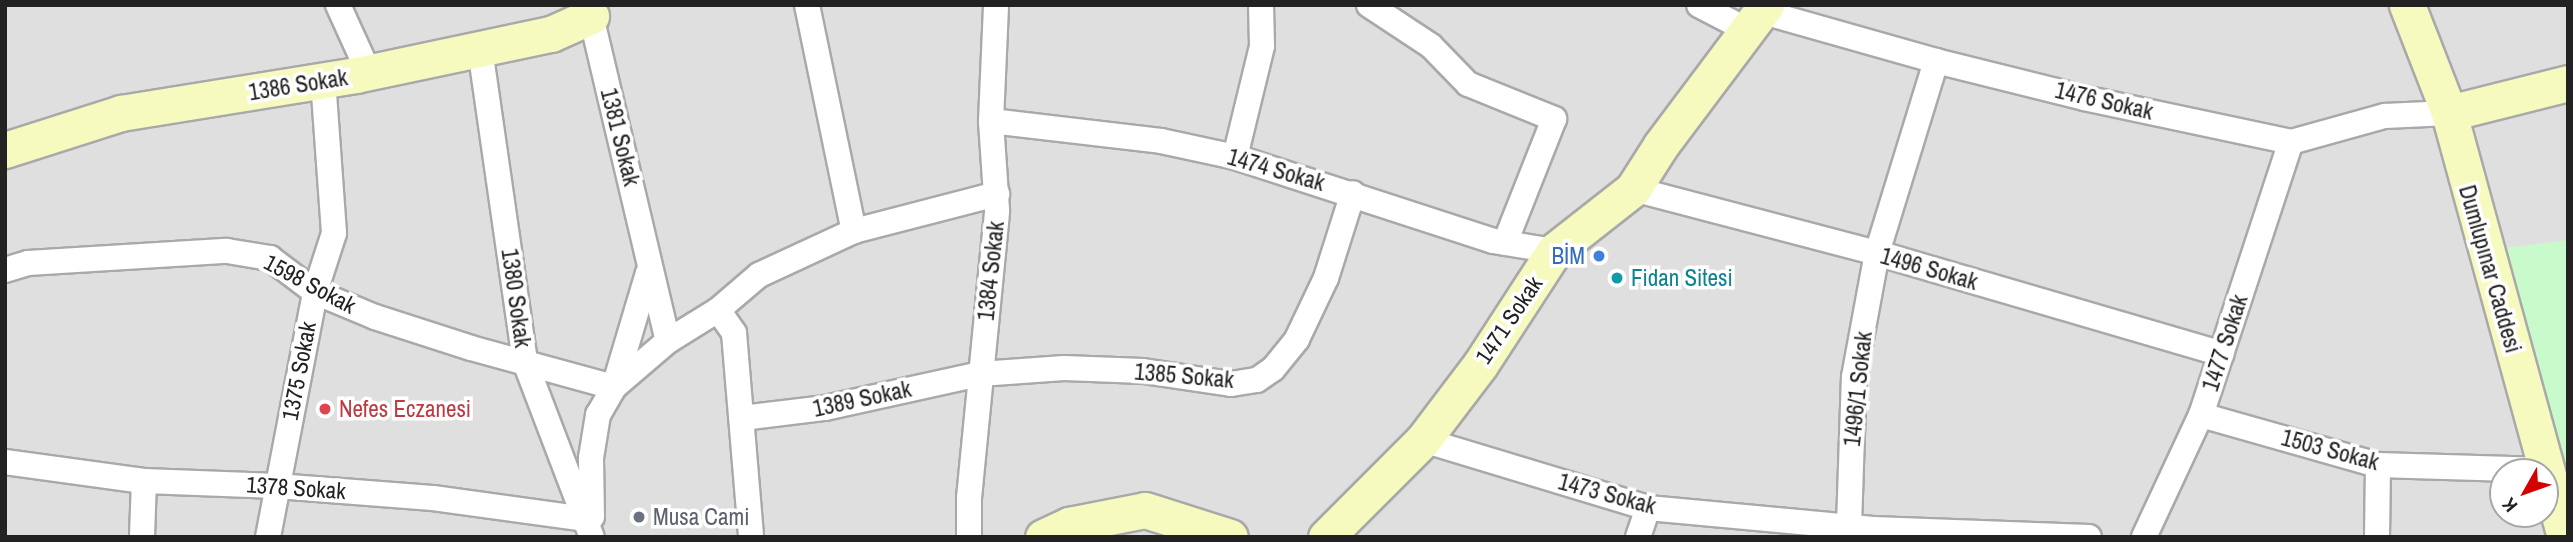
<!DOCTYPE html>
<meta charset="utf-8">
<style>
body{margin:0}
#map{position:relative;width:2573px;height:542px;overflow:hidden;background:#f2efe9;font-family:"Archivo Narrow",sans-serif}
div>[style]{position:absolute}
[style*='--x']{left:calc(var(--x)*1px);top:calc(var(--y)*1px);width:calc(var(--w)*1px);rotate:calc(var(--a)*1deg)}
.residential>*{inset:0;background:#e0dfdf}
.park>*{inset:0;background:#c8facc}
.roads{filter:drop-shadow(2px 0 #a9a9a9) drop-shadow(-2px 0 #a9a9a9) drop-shadow(0 2px #a9a9a9) drop-shadow(0 -2px #a9a9a9)}
.street>*{height:24px;margin:-12px;padding:0 12px;transform-origin:12px;border-radius:12px;background:#fff}
.secondary>*{height:35px;margin:-17.5px;padding:0 17.5px;transform-origin:17.5px;border-radius:17.5px;background:#f7fabf}
.dots>*{width:19px;height:19px;translate:-50% -50%;box-sizing:border-box;border:4px solid #fff;border-radius:50%}
span{translate:-50% -50%;white-space:nowrap;text-align:center;line-height:1.15;-webkit-text-stroke:7px #fff;paint-order:stroke}
.street-label{font-size:23px;color:#222}
.shop-label{font-size:23px;color:#366cbe}
.right{translate:-100% -50%;text-align:right}
.culture-label{font-size:23px;color:#0d838f}
.left{translate:0 -50%;text-align:left}
.health-label{font-size:23px;color:#be3a42}
.worship-label{font-size:23px;color:#5b616d}
.frame{position:absolute;inset:0;border:7px solid #222;pointer-events:none}
.north{position:absolute;left:2489px;top:458px;width:70px;height:70px;box-sizing:border-box;background:#fff;border:2px solid #a7a7a7;border-radius:50%;rotate:230deg;font-size:19px;font-weight:700;line-height:28px;text-align:center;color:#222}
.north::after{content:'';display:block;margin:auto;width:24px;height:32px;background:#d40000;clip-path:polygon(50% 0,100% 100%,50% 72%,0 100%)}
</style>
<div id="map">
<div class="residential">
<i style="clip-path:polygon(evenodd,5px 5px,2568px 5px,2568px 537px,5px 537px,5px 5px,2503px 472px,2545px 472px,2545px 514px,2503px 514px,2503px 472px)"></i>
</div>
<div class="park">
<i style="clip-path:polygon(2568px 240px,2568px 469px,2563px 482px,2502px 248px)"></i>
</div>
<div class="roads">
<div class="street">
<i style="--x:338;--y:5;--w:75;--a:65.5"></i>
<i style="--x:594;--y:5;--w:11;--a:105"></i>
<i style="--x:591;--y:16;--w:334;--a:76.7"></i>
<i style="--x:807;--y:5;--w:231;--a:78.3"></i>
<i style="--x:1369;--y:5;--w:74;--a:33.5"></i>
<i style="--x:1431;--y:46;--w:53;--a:45.8"></i>
<i style="--x:1468;--y:84;--w:93;--a:22.1"></i>
<i style="--x:1554;--y:119;--w:133;--a:111.6"></i>
<i style="--x:1699;--y:5;--w:56;--a:27.5"></i>
<i style="--x:1763;--y:12;--w:180;--a:15.8"></i>
<i style="--x:1936;--y:61;--w:153;--a:14"></i>
<i style="--x:2084;--y:98;--w:212;--a:12"></i>
<i style="--x:2291;--y:142;--w:98;--a:-15.5"></i>
<i style="--x:2385;--y:116;--w:64;--a:-2.7"></i>
<i style="--x:480;--y:49;--w:316;--a:81.8"></i>
<i style="--x:525;--y:362;--w:187;--a:69.1"></i>
<i style="--x:991;--y:121;--w:171;--a:6.7"></i>
<i style="--x:1161;--y:141;--w:76;--a:12.2"></i>
<i style="--x:1235;--y:157;--w:271;--a:18"></i>
<i style="--x:1493;--y:241;--w:62;--a:9.3"></i>
<i style="--x:1235;--y:157;--w:114;--a:-76.3"></i>
<i style="--x:1262;--y:46;--w:41;--a:-91.4"></i>
<i style="--x:1633;--y:189;--w:252;--a:14.7"></i>
<i style="--x:1877;--y:253;--w:359;--a:16.3"></i>
<i style="--x:5;--y:270;--w:24;--a:-17"></i>
<i style="--x:28;--y:263;--w:199;--a:-3.5"></i>
<i style="--x:227;--y:251;--w:44;--a:9.2"></i>
<i style="--x:270;--y:258;--w:56;--a:37.1"></i>
<i style="--x:315;--y:292;--w:65;--a:22.6"></i>
<i style="--x:375;--y:317;--w:101;--a:17.9"></i>
<i style="--x:471;--y:348;--w:148;--a:15.3"></i>
<i style="--x:718;--y:310;--w:28;--a:55"></i>
<i style="--x:734;--y:333;--w:205;--a:85.2"></i>
<i style="--x:614;--y:387;--w:71;--a:-40.4"></i>
<i style="--x:668;--y:341;--w:59;--a:-31.8"></i>
<i style="--x:718;--y:310;--w:54;--a:-40.5"></i>
<i style="--x:759;--y:275;--w:105;--a:-24.9"></i>
<i style="--x:854;--y:231;--w:148;--a:-14.5"></i>
<i style="--x:2201;--y:415;--w:184;--a:15.8"></i>
<i style="--x:2378;--y:465;--w:167;--a:1.7"></i>
<i style="--x:742;--y:418;--w:84;--a:-6.9"></i>
<i style="--x:825;--y:408;--w:159;--a:-12.4"></i>
<i style="--x:980;--y:374;--w:84;--a:-4.1"></i>
<i style="--x:1064;--y:368;--w:79;--a:2.2"></i>
<i style="--x:1143;--y:371;--w:89;--a:8.4"></i>
<i style="--x:1231;--y:384;--w:26;--a:-9"></i>
<i style="--x:1257;--y:380;--w:19;--a:-35"></i>
<i style="--x:1273;--y:369;--w:38;--a:-51"></i>
<i style="--x:1297;--y:339;--w:68;--a:-64.6"></i>
<i style="--x:1326;--y:278;--w:89;--a:-72.4"></i>
<i style="--x:1423;--y:440;--w:235;--a:16.8"></i>
<i style="--x:1648;--y:508;--w:226;--a:5.3"></i>
<i style="--x:1873;--y:529;--w:216;--a:2.1"></i>
<i style="--x:5;--y:462;--w:140;--a:7.8"></i>
<i style="--x:144;--y:481;--w:133;--a:2.2"></i>
<i style="--x:277;--y:486;--w:156;--a:4.4"></i>
<i style="--x:433;--y:498;--w:155;--a:7.8"></i>
<i style="--x:592;--y:517;--w:59;--a:-91"></i>
<i style="--x:591;--y:458;--w:44;--a:-80.8"></i>
<i style="--x:598;--y:415;--w:32;--a:-60"></i>
<i style="--x:614;--y:387;--w:119;--a:-73.4"></i>
<i style="--x:1849;--y:526;--w:149;--a:-88.1"></i>
<i style="--x:1854;--y:377;--w:126;--a:-79.5"></i>
<i style="--x:1877;--y:253;--w:201;--a:-72.9"></i>
<i style="--x:142;--y:537;--w:56;--a:-88"></i>
<i style="--x:268;--y:537;--w:249;--a:-79.1"></i>
<i style="--x:315;--y:292;--w:62;--a:-72.1"></i>
<i style="--x:334;--y:233;--w:152;--a:-94.1"></i>
<i style="--x:969;--y:537;--w:39;--a:-90"></i>
<i style="--x:969;--y:498;--w:289;--a:-84.4"></i>
<i style="--x:997;--y:210;--w:89;--a:-93.9"></i>
<i style="--x:991;--y:121;--w:116;--a:-87.5"></i>
<i style="--x:1638;--y:537;--w:31;--a:-71"></i>
<i style="--x:2144;--y:537;--w:135;--a:-65"></i>
<i style="--x:2201;--y:415;--w:287;--a:-71.8"></i>
<i style="--x:2377;--y:537;--w:72;--a:-89.2"></i>
</div>
<div class="secondary">
<i style="--x:2407;--y:5;--w:116;--a:68.7"></i>
<i style="--x:2449;--y:113;--w:440;--a:74.7"></i>
<i style="--x:2449;--y:113;--w:123;--a:-14.1"></i>
<i style="--x:5;--y:150;--w:122;--a:-17.7"></i>
<i style="--x:121;--y:113;--w:238;--a:-9.2"></i>
<i style="--x:356;--y:75;--w:199;--a:-11.9"></i>
<i style="--x:551;--y:34;--w:44;--a:-24.2"></i>
<i style="--x:1043;--y:537;--w:29;--a:-25"></i>
<i style="--x:1069;--y:525;--w:77;--a:-11.2"></i>
<i style="--x:1145;--y:510;--w:89;--a:17.6"></i>
<i style="--x:1326;--y:537;--w:137;--a:-45"></i>
<i style="--x:1423;--y:440;--w:94;--a:-52.8"></i>
<i style="--x:1480;--y:365;--w:136;--a:-57"></i>
<i style="--x:1554;--y:251;--w:100;--a:-38.1"></i>
<i style="--x:1633;--y:189;--w:52;--a:-57.5"></i>
<i style="--x:1661;--y:145;--w:175;--a:-53.1"></i>
</div>
</div>
<div class="dots">
<i style="left:1599px;top:256px;background:#3f7fe0"></i>
<i style="left:1617px;top:278px;background:#0f9aa8"></i>
<i style="left:325px;top:409px;background:#e0444e"></i>
<i style="left:639px;top:517px;background:#6b7280"></i>
</div>
<div class="street-label">
<span style="left:298px;top:85px;rotate:-9deg">1386 Sokak</span>
<span style="left:2104px;top:101px;rotate:13deg">1476 Sokak</span>
<span style="left:620px;top:137px;rotate:76deg">1381 Sokak</span>
<span style="left:1276px;top:170px;rotate:16deg">1474 Sokak</span>
<span style="left:1929px;top:269px;rotate:16deg">1496 Sokak</span>
<span style="left:2490px;top:269px;rotate:74deg">Dumlupınar Caddesi</span>
<span style="left:991px;top:271px;rotate:-84deg">1384 Sokak</span>
<span style="left:310px;top:284px;rotate:28deg">1598 Sokak</span>
<span style="left:516px;top:298px;rotate:82deg">1380 Sokak</span>
<span style="left:1509px;top:320px;rotate:-56deg">1471 Sokak</span>
<span style="left:2225px;top:343px;rotate:-72deg">1477 Sokak</span>
<span style="left:299px;top:371px;rotate:-79deg">1375 Sokak</span>
<span style="left:1184px;top:376px;rotate:5deg">1385 Sokak</span>
<span style="left:1858px;top:389px;rotate:-84deg">1496/1 Sokak</span>
<span style="left:862px;top:399px;rotate:-12deg">1389 Sokak</span>
<span style="left:2330px;top:450px;rotate:15deg">1503 Sokak</span>
<span style="left:296px;top:488px;rotate:4deg">1378 Sokak</span>
<span style="left:1607px;top:494px;rotate:15deg">1473 Sokak</span>
</div>
<div class="shop-label">
<span class="right" style="left:1585px;top:256px">BİM</span>
</div>
<div class="culture-label">
<span class="left" style="left:1631px;top:278px">Fidan Sitesi</span>
</div>
<div class="health-label">
<span class="left" style="left:339px;top:409px">Nefes Eczanesi</span>
</div>
<div class="worship-label">
<span class="left" style="left:653px;top:517px">Musa Cami</span>
</div>
<div class="frame"></div>
<div class="north">K</div>
</div>
